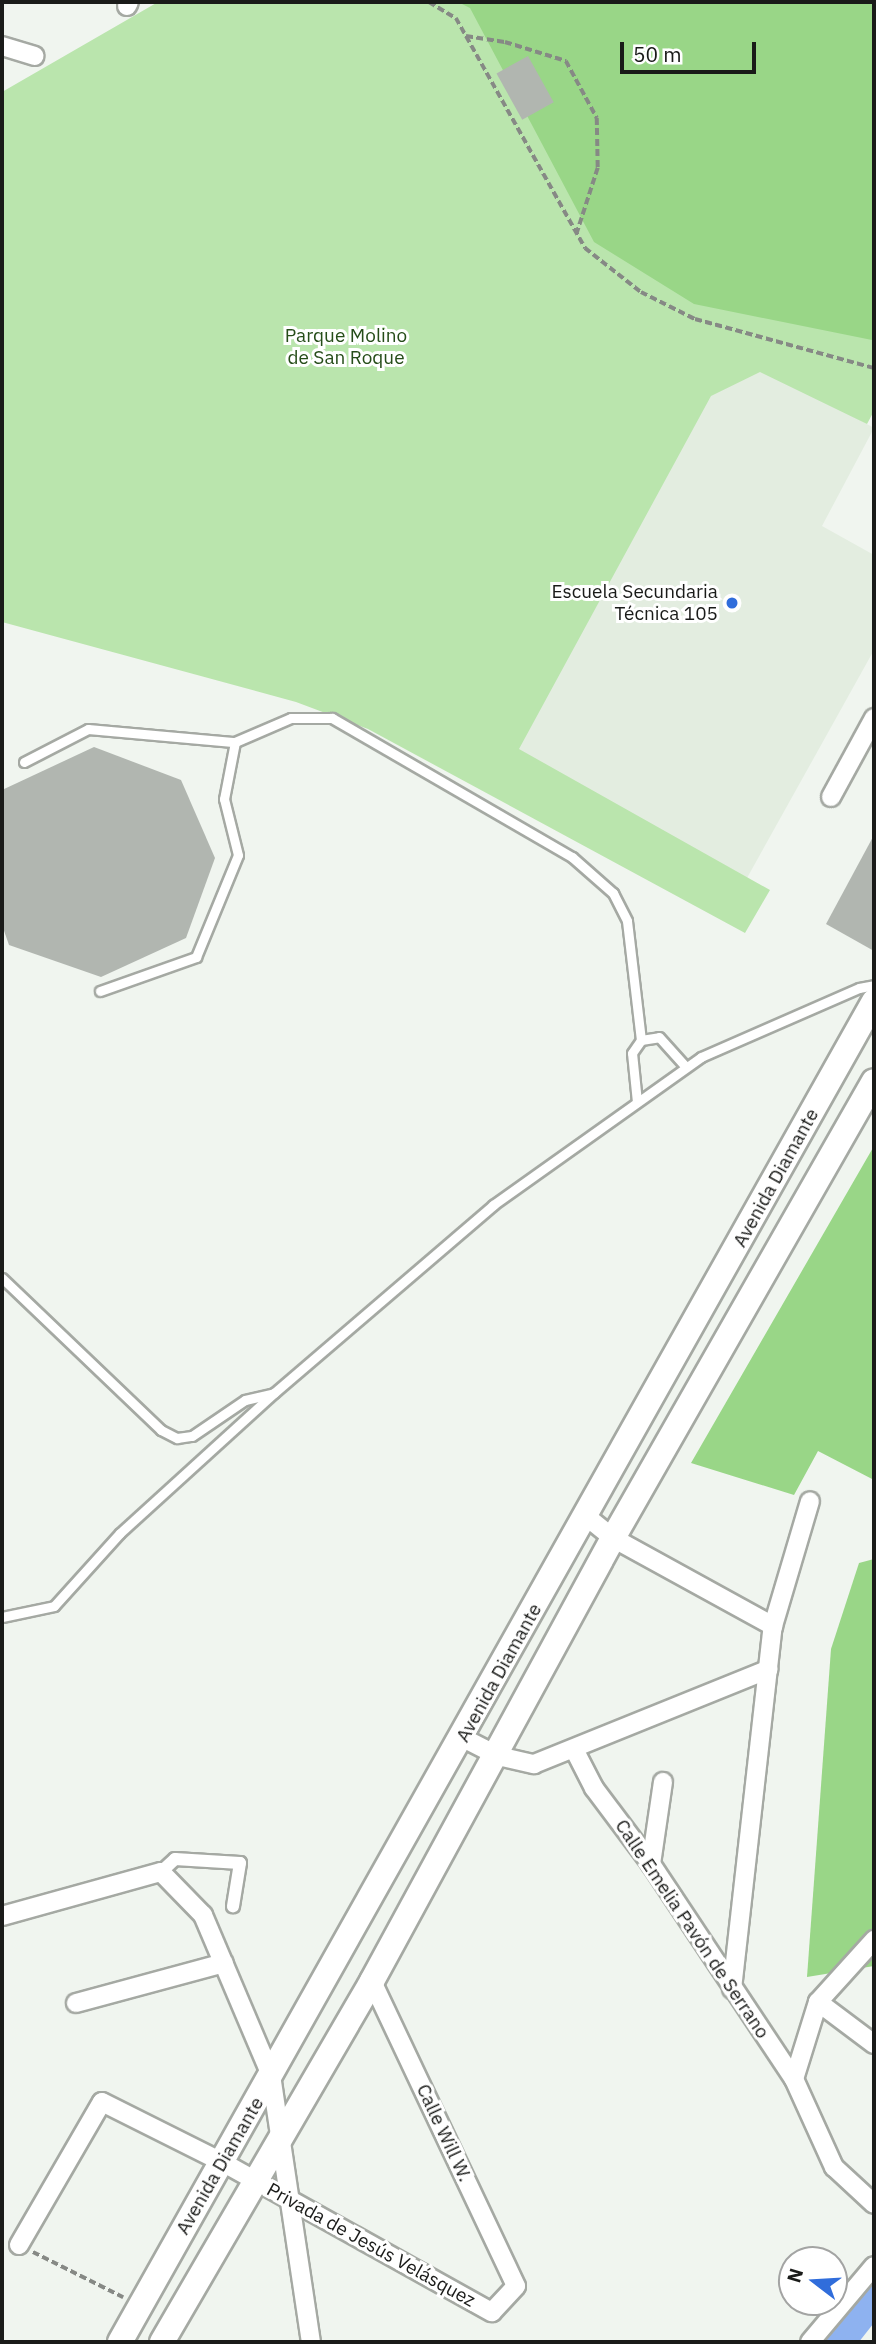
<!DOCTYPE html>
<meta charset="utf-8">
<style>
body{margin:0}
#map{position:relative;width:876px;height:2344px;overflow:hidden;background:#f0f5ef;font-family:"IBM Plex Sans",sans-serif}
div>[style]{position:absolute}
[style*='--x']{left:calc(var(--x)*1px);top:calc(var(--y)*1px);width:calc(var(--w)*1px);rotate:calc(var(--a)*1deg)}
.built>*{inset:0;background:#e3ede0}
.green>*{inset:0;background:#bae5ad}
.forest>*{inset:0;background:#99d687}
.river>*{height:33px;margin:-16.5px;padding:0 16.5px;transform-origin:16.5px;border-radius:16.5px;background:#8eb2f0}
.building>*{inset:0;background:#b1b6b0;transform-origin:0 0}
.path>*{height:3.5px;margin-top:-1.75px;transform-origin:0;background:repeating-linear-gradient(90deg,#868985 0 7px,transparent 0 10.5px)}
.roads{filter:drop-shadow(2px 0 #a5a9a3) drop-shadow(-2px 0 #a5a9a3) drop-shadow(0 2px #a5a9a3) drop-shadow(0 -2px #a5a9a3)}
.service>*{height:9px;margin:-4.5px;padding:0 4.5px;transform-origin:4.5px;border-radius:4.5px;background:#fff}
.pedestrian>*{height:12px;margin:-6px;padding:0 6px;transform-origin:6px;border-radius:6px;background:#fff}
.minor>*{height:18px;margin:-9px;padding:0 9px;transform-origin:9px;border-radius:9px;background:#fff}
.secondary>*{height:24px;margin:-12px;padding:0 12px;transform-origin:12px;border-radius:12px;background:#fff}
.dots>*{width:19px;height:19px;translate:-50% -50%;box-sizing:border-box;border:4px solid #fff;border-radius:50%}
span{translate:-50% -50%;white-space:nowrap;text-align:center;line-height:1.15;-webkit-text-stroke:6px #fff;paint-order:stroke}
.park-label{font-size:19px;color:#264d19}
.poi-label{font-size:19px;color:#1a1b19}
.right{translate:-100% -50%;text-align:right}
.street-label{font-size:19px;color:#1a1b19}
.frame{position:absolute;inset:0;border:4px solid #1a1b19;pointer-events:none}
.north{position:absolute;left:778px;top:2246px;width:70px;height:70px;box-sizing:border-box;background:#fff;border:2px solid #a3a4a3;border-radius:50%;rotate:287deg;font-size:19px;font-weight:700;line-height:28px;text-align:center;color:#1a1b19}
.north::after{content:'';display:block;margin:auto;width:24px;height:32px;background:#306ddb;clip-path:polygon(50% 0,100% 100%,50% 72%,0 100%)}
.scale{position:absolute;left:620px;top:42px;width:136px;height:32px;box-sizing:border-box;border:4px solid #1a1b19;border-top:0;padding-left:9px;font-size:21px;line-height:24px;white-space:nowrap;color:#1a1b19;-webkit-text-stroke:5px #fff;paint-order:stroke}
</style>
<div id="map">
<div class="built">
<i style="clip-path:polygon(732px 348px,874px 428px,822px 526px,874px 555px,874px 650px,747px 878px,510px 745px)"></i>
</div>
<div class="green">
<i style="clip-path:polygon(158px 2px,874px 2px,874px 411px,867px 424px,760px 372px,711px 396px,519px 749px,770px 890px,745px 933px,368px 729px,296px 702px,2px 622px,2px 92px)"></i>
</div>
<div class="forest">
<i style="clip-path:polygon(458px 2px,874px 2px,872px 340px,694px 304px,594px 242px,470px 8px)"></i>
<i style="clip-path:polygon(874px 1146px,874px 1480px,818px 1451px,794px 1495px,691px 1463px)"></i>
<i style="clip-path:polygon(874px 1559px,874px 1966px,807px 1977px,831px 1649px,859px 1563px)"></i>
</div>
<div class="river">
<i style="--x:837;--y:2342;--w:60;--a:-51.8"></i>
</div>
<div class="building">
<i style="left:528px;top:56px;width:53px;height:36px;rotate:61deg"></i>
<i style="clip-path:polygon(94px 747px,181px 780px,215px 858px,186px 938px,101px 977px,9px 945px,2px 925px,2px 790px)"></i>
<i style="clip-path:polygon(874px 835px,874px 951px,826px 924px)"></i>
</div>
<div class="path">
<i style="--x:429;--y:2;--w:31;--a:31"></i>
<i style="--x:456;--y:18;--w:264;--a:60.7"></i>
<i style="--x:585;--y:248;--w:71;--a:38.2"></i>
<i style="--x:641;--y:292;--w:60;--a:26.6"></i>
<i style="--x:695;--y:319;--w:186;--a:15.3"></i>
<i style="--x:466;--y:36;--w:39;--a:9"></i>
<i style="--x:505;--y:42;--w:64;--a:17.3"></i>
<i style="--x:566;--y:61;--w:65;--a:61.5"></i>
<i style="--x:597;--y:118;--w:50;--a:88.9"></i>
<i style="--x:598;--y:168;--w:68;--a:107.9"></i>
<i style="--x:33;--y:2252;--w:101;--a:26.6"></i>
</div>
<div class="roads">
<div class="service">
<i style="--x:24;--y:762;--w:72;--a:-27.3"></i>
<i style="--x:88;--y:729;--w:148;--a:5.1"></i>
<i style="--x:235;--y:742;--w:61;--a:-23.2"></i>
<i style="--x:291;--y:718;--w:41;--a:0"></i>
<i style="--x:332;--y:718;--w:277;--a:30.1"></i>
<i style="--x:572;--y:857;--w:55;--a:41.3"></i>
<i style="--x:613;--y:893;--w:31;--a:63"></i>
<i style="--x:627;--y:921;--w:120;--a:83.3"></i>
<i style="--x:100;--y:991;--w:102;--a:-19.5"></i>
<i style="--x:196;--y:957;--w:110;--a:-67.6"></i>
<i style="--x:238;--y:855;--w:58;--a:-104"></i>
<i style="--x:224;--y:799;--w:58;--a:-79.1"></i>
<i style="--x:637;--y:1102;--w:49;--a:-95.8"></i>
<i style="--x:632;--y:1053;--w:16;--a:-55"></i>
<i style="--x:641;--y:1040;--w:18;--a:-9"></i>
<i style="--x:659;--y:1037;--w:40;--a:48"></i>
<i style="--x:2;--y:1278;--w:220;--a:43.7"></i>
<i style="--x:161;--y:1430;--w:18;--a:27"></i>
<i style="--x:177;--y:1438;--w:15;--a:-8"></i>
<i style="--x:192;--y:1436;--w:64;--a:-34.2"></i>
<i style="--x:245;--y:1400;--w:28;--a:-13"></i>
<i style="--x:2;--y:1617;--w:53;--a:-11.9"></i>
<i style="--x:54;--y:1606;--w:98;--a:-47.9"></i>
<i style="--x:120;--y:1533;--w:208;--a:-42.3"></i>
<i style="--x:274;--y:1393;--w:289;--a:-40.6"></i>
<i style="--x:493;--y:1205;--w:255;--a:-35.4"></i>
<i style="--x:701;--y:1057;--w:172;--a:-23.6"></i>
<i style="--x:859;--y:988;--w:15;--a:-11"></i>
</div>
<div class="pedestrian">
<i style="--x:161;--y:1872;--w:19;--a:-43"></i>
<i style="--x:175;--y:1859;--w:65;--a:3.5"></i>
<i style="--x:240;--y:1863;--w:44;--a:99.2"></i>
</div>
<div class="minor">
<i style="--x:127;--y:6;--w:4;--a:-63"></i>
<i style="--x:2;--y:46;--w:34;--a:17"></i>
<i style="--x:831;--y:797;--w:90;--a:-61.4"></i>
<i style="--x:587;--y:1517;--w:33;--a:39"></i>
<i style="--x:613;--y:1538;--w:183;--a:28.8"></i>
<i style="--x:463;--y:1738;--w:39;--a:27"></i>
<i style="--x:498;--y:1756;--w:37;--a:13"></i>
<i style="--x:534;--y:1764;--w:253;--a:-22"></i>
<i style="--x:575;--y:1751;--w:42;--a:62.8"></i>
<i style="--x:594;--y:1788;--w:95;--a:53.1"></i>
<i style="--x:651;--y:1864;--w:258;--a:56.4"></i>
<i style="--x:794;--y:2079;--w:97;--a:65.6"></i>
<i style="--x:834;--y:2167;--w:54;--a:42.8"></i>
<i style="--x:651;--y:1864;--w:83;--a:-81.7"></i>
<i style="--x:2;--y:1916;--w:165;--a:-15.5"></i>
<i style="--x:161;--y:1872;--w:60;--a:45.7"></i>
<i style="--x:203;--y:1915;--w:174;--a:67"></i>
<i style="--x:271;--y:2075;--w:270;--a:81.5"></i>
<i style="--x:732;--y:1989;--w:365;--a:-83.6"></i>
<i style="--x:773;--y:1626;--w:130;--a:-73.5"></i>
<i style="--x:818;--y:2002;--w:70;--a:36.9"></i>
<i style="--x:76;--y:2003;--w:153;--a:-15.1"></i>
<i style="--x:794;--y:2079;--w:81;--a:-72.7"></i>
<i style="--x:818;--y:2002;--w:84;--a:-47.9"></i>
<i style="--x:19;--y:2245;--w:165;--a:-59.9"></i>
<i style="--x:102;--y:2102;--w:134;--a:26.6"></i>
<i style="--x:222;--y:2162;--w:309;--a:29.1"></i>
<i style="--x:492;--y:2312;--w:35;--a:-47"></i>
<i style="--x:516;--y:2286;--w:337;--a:-115.3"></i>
<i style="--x:810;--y:2342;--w:99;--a:-49.9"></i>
</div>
<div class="secondary">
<i style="--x:120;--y:2342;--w:1538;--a:-60.65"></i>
<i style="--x:162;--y:2342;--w:418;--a:-59.8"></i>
<i style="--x:372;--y:1981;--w:504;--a:-61.45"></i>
<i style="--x:613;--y:1538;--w:526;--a:-60.27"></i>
</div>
</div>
<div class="dots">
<i style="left:732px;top:603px;background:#306ddb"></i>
</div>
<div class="park-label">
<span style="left:346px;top:347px">Parque Molino<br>de San Roque</span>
</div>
<div class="poi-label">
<span class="right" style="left:718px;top:603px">Escuela Secundaria<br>Técnica 105</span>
</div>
<div class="street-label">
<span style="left:776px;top:1178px;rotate:-61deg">Avenida Diamante</span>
<span style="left:499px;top:1673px;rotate:-61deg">Avenida Diamante</span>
<span style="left:692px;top:1929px;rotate:56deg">Calle Emelia Pavón de Serrano</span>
<span style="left:444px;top:2133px;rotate:65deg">Calle Will W.</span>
<span style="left:220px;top:2166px;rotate:-60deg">Avenida Diamante</span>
<span style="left:371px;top:2245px;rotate:29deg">Privada de Jesús Velásquez</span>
</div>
<div class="frame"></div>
<div class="north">N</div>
<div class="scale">50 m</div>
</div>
